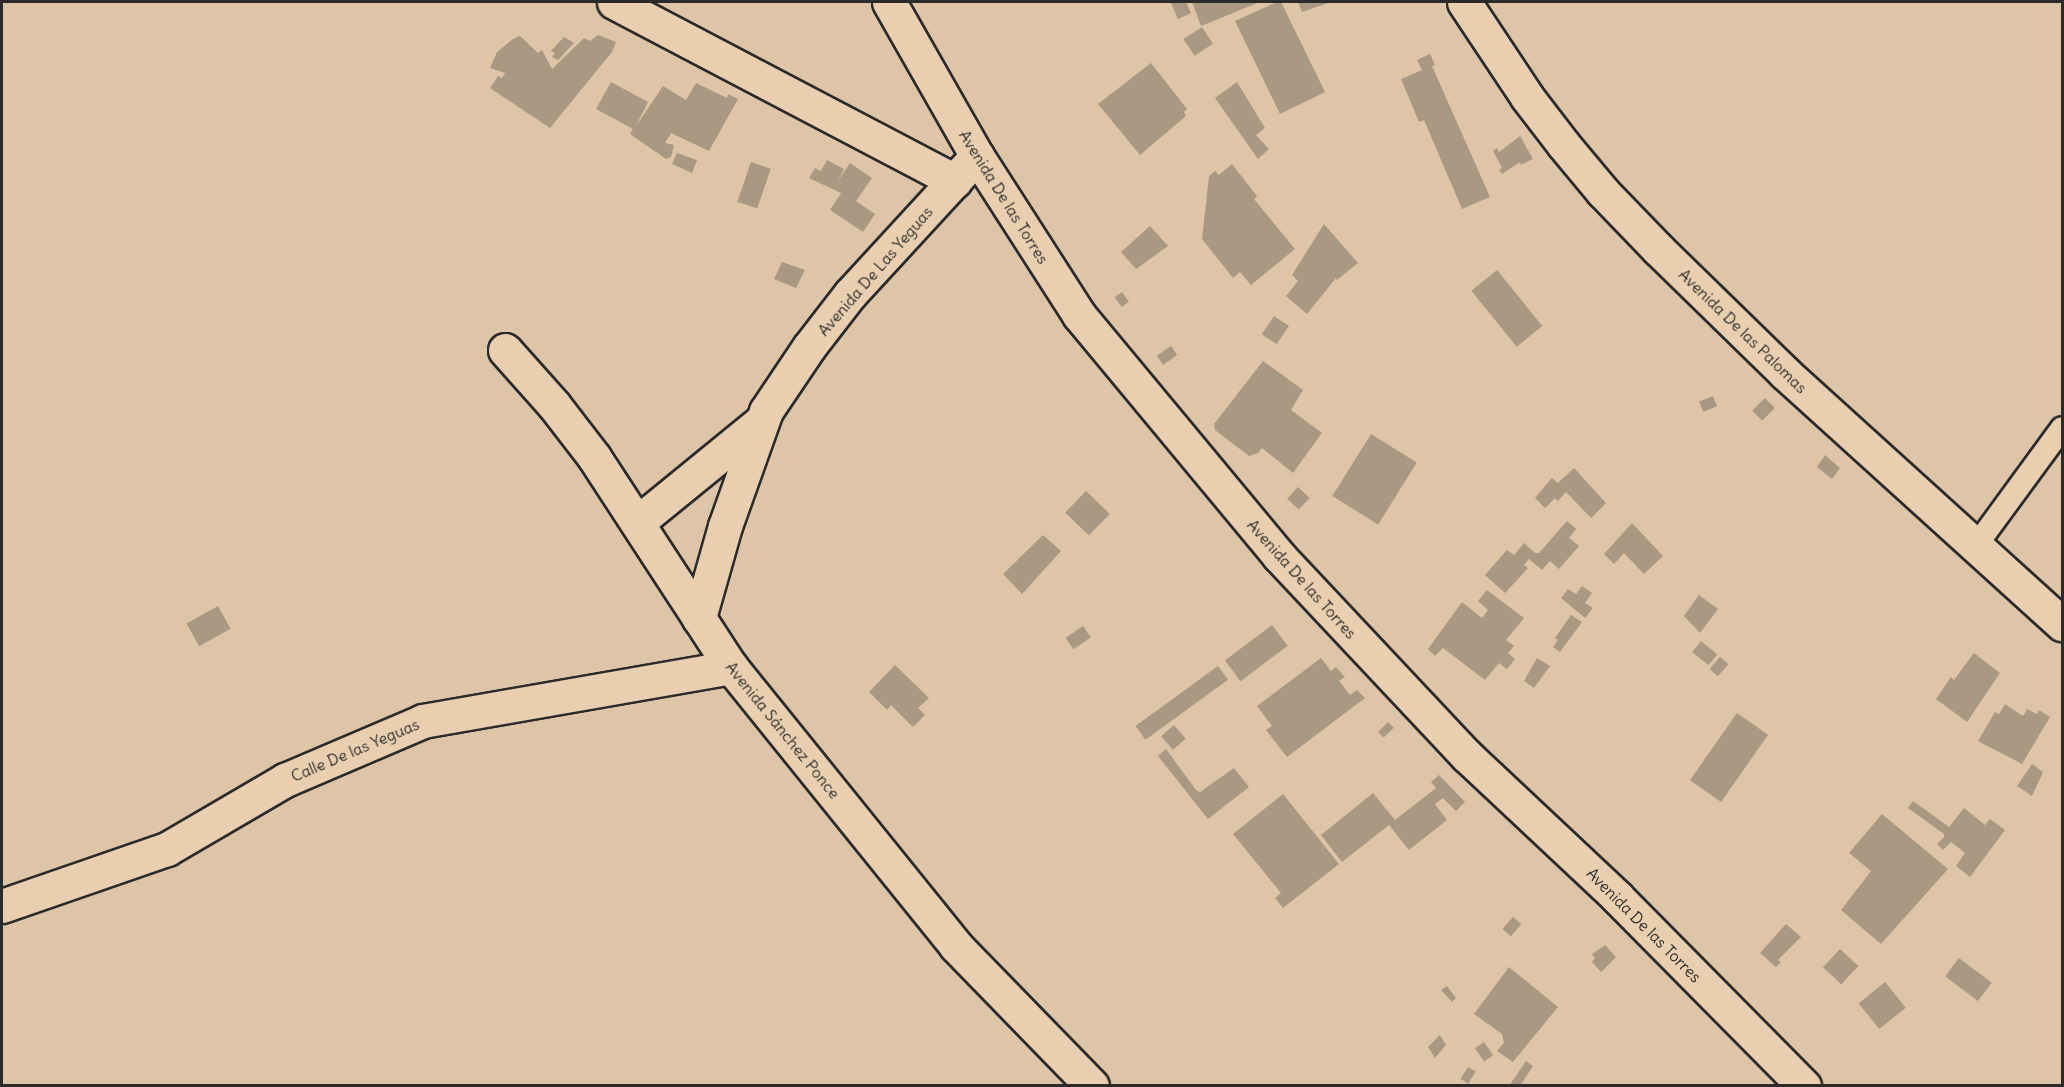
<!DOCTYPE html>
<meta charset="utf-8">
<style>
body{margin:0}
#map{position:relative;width:2064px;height:1087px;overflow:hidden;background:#dec5a8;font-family:Delius,sans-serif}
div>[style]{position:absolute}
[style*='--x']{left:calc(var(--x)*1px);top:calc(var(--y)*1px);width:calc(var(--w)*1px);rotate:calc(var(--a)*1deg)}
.building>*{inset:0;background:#a99882;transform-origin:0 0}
.roads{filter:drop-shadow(2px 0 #2b2b2b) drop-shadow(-2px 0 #2b2b2b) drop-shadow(0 2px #2b2b2b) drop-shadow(0 -2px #2b2b2b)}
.lane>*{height:22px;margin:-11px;padding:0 11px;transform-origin:11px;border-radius:11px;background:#e9cfb0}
.street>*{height:33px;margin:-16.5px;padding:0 16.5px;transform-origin:16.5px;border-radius:16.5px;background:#e9cfb0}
.secondary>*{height:33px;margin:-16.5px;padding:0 16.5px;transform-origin:16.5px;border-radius:16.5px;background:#e9cfb0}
span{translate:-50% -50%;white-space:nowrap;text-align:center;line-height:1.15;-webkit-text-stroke:4.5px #e9cfb0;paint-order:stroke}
.street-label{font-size:16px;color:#2b2b2b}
.frame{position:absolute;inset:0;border:3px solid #2b2b2b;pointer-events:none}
</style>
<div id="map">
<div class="building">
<i style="clip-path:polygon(1175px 2px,1186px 2px,1191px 13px,1178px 19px,1171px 3px)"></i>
<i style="clip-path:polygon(1192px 2px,1260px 2px,1201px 26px)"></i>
<i style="clip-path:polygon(1277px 2px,1281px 2px,1325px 92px,1280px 114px,1235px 21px)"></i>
<i style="clip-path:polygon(1298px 2px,1331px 2px,1302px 12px)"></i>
<i style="left:1202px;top:27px;width:20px;height:22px;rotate:57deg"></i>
<i style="clip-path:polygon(598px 35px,616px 42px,612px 52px,550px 128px,490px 88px,498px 76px,502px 78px,505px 73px,490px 68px,497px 52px,513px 39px,520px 36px,538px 53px,542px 50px,552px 69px,584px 38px,590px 41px)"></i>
<i style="clip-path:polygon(564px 37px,574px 43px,558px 60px,552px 57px,555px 53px,551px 51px)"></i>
<i style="clip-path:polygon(1430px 54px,1435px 65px,1432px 66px,1490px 197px,1462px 209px,1424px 120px,1419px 122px,1401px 79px,1422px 70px,1417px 60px)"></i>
<i style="clip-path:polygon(1151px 63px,1187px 109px,1184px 112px,1186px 116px,1140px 155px,1098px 104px)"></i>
<i style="clip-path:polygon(611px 82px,648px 102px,636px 126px,663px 86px,686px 100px,696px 83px,727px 98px,728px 94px,738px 99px,709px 151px,671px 133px,665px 143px,674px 145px,671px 157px,666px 159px,630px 134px,633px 129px,596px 109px)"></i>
<i style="clip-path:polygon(1237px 82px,1265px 128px,1256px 135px,1269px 149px,1258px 159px,1215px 98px)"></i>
<i style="clip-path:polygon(1520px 136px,1533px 159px,1521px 165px,1520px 162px,1502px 174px,1499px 170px,1502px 168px,1493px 151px,1497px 148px,1499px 152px)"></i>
<i style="clip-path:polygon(677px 153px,697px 160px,692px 173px,672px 164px)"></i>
<i style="clip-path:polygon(827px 160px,844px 169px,837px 182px,850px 163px,872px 178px,856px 201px,875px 214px,863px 232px,830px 210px,841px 193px,809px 178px,815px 168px,821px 171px)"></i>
<i style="left:751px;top:162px;width:21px;height:42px;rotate:19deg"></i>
<i style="clip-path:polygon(1232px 164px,1257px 196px,1254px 199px,1295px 249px,1251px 285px,1240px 272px,1233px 278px,1202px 239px,1209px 176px,1215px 171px,1219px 175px)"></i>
<i style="clip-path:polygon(1324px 224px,1358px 263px,1337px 280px,1336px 278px,1307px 314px,1286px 296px,1298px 281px,1292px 275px)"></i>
<i style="clip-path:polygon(1150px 226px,1168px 246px,1136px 269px,1121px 252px)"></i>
<i style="clip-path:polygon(782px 262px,805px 270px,796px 288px,774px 279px)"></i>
<i style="left:1497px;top:270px;width:72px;height:33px;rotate:51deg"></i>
<i style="left:1122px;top:292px;width:12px;height:9px;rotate:55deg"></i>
<i style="left:1274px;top:316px;width:18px;height:22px;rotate:34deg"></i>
<i style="left:1171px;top:346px;width:11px;height:17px;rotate:56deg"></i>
<i style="clip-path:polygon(1263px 361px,1303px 390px,1291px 410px,1322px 433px,1293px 473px,1262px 448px,1258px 453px,1249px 456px,1215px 430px,1214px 424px)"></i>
<i style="left:1713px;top:396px;width:11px;height:15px;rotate:68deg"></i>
<i style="left:1765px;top:398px;width:14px;height:18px;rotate:45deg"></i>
<i style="left:1371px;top:434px;width:54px;height:73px;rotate:32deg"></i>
<i style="clip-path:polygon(1825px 455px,1840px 468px,1832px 479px,1817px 467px)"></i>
<i style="clip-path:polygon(1574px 468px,1606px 503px,1591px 518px,1566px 492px,1558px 501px,1555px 498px,1545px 508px,1535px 498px,1552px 478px,1558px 483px)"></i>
<i style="left:1298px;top:487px;width:16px;height:16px;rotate:43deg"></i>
<i style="left:1086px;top:491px;width:33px;height:30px;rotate:44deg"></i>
<i style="clip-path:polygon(1567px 521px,1576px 529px,1569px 538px,1579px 546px,1559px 569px,1550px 561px,1542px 570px,1529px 559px,1524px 565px,1528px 568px,1505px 593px,1485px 575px,1507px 550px,1514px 555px,1524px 543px,1535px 553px,1539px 553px)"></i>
<i style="clip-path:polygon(1632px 523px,1663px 556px,1644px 574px,1624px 553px,1614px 564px,1604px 554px)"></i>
<i style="clip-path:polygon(1043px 535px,1061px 551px,1022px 594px,1003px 574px)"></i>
<i style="clip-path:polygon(1582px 586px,1592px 593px,1585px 603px,1593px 608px,1585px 618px,1561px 598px,1568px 589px,1576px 594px)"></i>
<i style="clip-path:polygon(1487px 590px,1524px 618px,1506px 640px,1514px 646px,1508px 653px,1515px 659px,1507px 669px,1499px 663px,1485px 680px,1443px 648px,1435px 656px,1428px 649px,1462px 602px,1482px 618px,1488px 610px,1478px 601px)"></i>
<i style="clip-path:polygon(1699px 595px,1718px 609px,1700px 633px,1684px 616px)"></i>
<i style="left:218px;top:606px;width:26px;height:36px;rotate:61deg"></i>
<i style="clip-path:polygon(1571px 615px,1582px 622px,1560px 652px,1553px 647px,1558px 640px,1555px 638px)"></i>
<i style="left:1272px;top:625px;width:26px;height:59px;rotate:53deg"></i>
<i style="left:1083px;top:626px;width:14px;height:21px;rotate:56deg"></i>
<i style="left:1701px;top:641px;width:21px;height:14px;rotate:39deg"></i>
<i style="clip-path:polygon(1974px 653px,2000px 673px,1967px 722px,1936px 699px,1951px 677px,1954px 680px)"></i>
<i style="left:1720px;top:657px;width:11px;height:16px;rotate:41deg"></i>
<i style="clip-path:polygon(1321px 658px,1331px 671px,1336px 667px,1345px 677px,1339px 681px,1350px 695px,1357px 690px,1365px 698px,1287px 757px,1266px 730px,1272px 726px,1257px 706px)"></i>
<i style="clip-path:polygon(1537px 658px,1550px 666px,1534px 688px,1524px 681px)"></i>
<i style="clip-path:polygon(895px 665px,929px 698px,918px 708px,925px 715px,913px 727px,891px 705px,887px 710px,869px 692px)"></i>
<i style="left:1218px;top:666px;width:17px;height:102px;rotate:54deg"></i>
<i style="clip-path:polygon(2005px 704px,2023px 716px,2027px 709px,2037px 714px,2039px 710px,2050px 717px,2022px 764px,1978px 741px,1995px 712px,1999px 714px)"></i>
<i style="left:1737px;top:713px;width:38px;height:82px;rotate:35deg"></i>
<i style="left:1388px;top:722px;width:8px;height:14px;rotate:45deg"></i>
<i style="left:1174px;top:725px;width:18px;height:17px;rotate:49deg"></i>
<i style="clip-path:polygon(1166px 749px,1196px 790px,1200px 792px,1234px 768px,1249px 787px,1208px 819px,1158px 756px)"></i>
<i style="clip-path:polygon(2032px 764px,2043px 772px,2032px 796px,2017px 786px)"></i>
<i style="clip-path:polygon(1439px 775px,1465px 802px,1456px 811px,1443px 798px,1435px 804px,1447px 820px,1409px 850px,1389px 825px,1342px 862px,1321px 835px,1373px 793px,1395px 820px,1436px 788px,1431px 782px)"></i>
<i style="clip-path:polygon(1283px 794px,1339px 864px,1283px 908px,1275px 898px,1281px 893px,1233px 834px)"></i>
<i style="clip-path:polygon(1913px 801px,1949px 827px,1964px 808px,1985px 825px,1990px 819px,2005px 830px,1970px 877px,1956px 866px,1965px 853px,1951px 842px,1943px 850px,1937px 844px,1944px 837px,1944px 834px,1908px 808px)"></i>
<i style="clip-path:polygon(1882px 814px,1948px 869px,1881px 944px,1841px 910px,1871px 871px,1849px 853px)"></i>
<i style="left:1513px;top:917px;width:11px;height:16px;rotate:41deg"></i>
<i style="clip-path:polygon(1786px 924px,1801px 937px,1778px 960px,1781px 962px,1776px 967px,1760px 953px)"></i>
<i style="clip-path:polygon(1605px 945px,1616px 957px,1601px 972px,1592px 962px,1595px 958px,1592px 954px)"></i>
<i style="left:1840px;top:949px;width:25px;height:25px;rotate:43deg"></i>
<i style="left:1959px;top:958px;width:41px;height:23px;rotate:37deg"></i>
<i style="clip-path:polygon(1509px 967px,1558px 1007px,1513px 1062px,1497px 1051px,1504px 1043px,1502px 1034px,1474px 1014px)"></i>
<i style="left:1885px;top:982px;width:33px;height:34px;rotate:51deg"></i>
<i style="clip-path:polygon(1447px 986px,1456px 998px,1452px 1002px,1441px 990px)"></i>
<i style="clip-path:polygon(1440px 1035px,1446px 1045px,1435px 1058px,1428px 1047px)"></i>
<i style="left:1484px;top:1042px;width:16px;height:11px;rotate:55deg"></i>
<i style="clip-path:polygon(1526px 1061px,1533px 1066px,1520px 1086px,1509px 1086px)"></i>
<i style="left:1468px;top:1067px;width:9px;height:14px;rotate:32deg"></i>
</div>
<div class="roads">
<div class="lane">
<i style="--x:1975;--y:547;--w:147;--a:-53.8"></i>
</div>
<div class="street">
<i style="--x:614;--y:2;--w:385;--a:27.7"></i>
<i style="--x:1464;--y:2;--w:114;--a:56.4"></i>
<i style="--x:1527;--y:97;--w:59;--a:52.5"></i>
<i style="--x:1563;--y:144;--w:62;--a:50.2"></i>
<i style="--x:1603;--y:192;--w:79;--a:46"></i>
<i style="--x:1658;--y:249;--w:177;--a:44.3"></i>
<i style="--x:1785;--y:373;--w:374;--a:42.2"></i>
<i style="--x:977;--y:156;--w:189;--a:57.3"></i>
<i style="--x:1079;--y:315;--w:313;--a:50.3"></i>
<i style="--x:1279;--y:556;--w:274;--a:46.8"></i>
<i style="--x:1467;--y:756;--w:206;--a:43.2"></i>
<i style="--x:1617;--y:897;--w:266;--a:45.3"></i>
<i style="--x:505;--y:350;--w:74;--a:48.3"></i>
<i style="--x:554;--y:405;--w:66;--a:52.4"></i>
<i style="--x:594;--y:457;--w:192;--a:56.9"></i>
<i style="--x:638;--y:522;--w:160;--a:-39.2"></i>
<i style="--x:2;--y:906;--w:175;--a:-19.1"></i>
<i style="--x:167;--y:849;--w:137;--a:-30.3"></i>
<i style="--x:285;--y:780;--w:150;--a:-23.1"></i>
<i style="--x:423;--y:721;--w:313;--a:-9.9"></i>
</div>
<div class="secondary">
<i style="--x:889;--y:2;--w:177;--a:60.3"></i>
<i style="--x:977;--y:156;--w:188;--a:132.6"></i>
<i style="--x:850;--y:294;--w:67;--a:127.7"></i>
<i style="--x:809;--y:347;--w:77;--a:123.9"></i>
<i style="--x:766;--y:411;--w:122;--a:109.6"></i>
<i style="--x:725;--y:526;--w:96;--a:105.8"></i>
<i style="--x:699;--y:618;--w:59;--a:56.9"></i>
<i style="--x:731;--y:667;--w:358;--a:51.1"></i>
<i style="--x:956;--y:946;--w:195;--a:45.8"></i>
</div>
</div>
<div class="street-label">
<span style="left:1004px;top:197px;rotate:58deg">Avenida De las Torres</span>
<span style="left:875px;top:271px;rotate:-49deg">Avenida De Las Yeguas</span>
<span style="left:1743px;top:331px;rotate:44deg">Avenida De las Palomas</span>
<span style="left:1302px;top:579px;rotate:48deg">Avenida De las Torres</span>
<span style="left:783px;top:730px;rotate:51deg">Avenida Sánchez Ponce</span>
<span style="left:355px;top:750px;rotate:-23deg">Calle De las Yeguas</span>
<span style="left:1644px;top:925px;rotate:45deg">Avenida De las Torres</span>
</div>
<div class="frame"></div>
</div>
